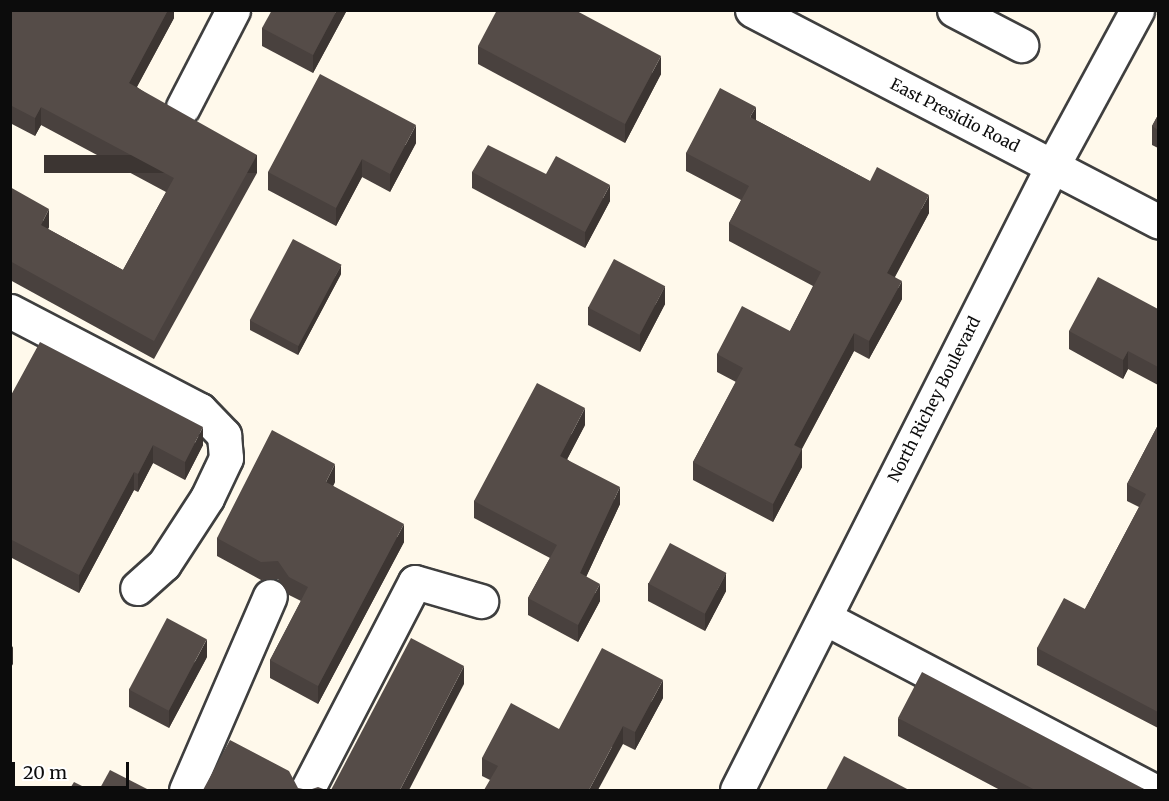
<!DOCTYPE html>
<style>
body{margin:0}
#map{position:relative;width:1169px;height:801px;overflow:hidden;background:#fff9eb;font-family:Merriweather,serif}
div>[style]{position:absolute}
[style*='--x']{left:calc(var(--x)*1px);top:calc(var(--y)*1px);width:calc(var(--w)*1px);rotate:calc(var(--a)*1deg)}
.roads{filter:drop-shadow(2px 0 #3f3f3f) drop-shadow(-2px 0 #3f3f3f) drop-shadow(0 2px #3f3f3f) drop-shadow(0 -2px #3f3f3f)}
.minor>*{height:33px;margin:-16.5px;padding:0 16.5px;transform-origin:16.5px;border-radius:16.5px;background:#fff}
.wall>*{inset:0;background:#49413e}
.shaded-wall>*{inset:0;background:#3c3532;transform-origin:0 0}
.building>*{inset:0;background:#554c48;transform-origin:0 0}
span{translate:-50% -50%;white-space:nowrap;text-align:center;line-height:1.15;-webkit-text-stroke:6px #fff;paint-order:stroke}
.street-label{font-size:16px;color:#0c0c0c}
.frame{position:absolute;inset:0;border:12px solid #0c0c0c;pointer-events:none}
.scale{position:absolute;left:12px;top:762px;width:117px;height:27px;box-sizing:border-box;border:3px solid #0c0c0c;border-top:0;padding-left:8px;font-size:18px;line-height:21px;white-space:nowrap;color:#0c0c0c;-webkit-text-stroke:4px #fff;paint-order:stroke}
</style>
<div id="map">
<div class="roads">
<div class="minor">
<i style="--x:752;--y:10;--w:458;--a:27.5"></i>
<i style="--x:954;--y:10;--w:76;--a:27.6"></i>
<i style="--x:183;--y:107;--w:109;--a:-62.7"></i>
<i style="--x:10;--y:311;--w:214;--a:27.5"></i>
<i style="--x:200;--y:410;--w:35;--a:46"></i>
<i style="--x:224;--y:435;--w:23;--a:85"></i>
<i style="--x:226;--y:458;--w:44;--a:115.4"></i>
<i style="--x:207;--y:498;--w:79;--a:123.1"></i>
<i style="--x:164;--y:564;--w:36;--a:138"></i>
<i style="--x:825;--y:618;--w:370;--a:27.7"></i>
<i style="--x:186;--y:790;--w:211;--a:-66.6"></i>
<i style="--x:307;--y:790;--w:234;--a:-62.6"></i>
<i style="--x:415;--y:582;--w:69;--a:16.1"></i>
<i style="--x:737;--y:790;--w:700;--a:-63.18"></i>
<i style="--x:1053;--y:165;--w:176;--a:-61.5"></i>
</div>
</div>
<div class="wall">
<i style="clip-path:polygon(10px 10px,174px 10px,174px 18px,137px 87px,257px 173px,154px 359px,10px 280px,10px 187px,49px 227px,48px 229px,123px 270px,166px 192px,41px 125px,35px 136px,10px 123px)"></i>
<i style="clip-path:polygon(347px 10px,313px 73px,262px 46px,262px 28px)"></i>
<i style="clip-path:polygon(478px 46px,661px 74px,625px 143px,478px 64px)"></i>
<i style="clip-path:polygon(1158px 115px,1158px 148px,1152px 145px,1152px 126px)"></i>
<i style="clip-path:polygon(756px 120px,929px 213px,895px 277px,902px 299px,869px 359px,854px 351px,802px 449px,802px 467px,773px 522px,693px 480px,693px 462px,736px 382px,717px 372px,717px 354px,790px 331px,813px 286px,729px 241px,729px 223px,741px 200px,686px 171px,686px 153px)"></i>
<i style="clip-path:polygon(416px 143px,390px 192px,362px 177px,336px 226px,268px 190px,268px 172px)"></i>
<i style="clip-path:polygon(472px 172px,546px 174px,610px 201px,585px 248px,472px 188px)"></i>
<i style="clip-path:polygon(341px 274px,298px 355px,250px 330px,250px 320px)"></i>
<i style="clip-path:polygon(665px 304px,640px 352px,588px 325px,588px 307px)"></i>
<i style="clip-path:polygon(1158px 309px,1158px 385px,1128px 369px,1123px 379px,1069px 349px,1069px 331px)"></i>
<i style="clip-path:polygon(10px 397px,203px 445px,185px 480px,153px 463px,138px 492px,134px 490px,79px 593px,10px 557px)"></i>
<i style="clip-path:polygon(585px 425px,567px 459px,620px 504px,586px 577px,600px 601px,578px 642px,528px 615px,528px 598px,550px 558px,474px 518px,474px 501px)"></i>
<i style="clip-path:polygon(1158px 425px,1158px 728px,1037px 665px,1037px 648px,1085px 609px,1139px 507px,1127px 501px,1127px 484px)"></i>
<i style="clip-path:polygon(335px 482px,333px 486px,404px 542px,318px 704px,270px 678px,270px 660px,301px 601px,289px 595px,278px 579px,261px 580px,217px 556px,217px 538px)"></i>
<i style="clip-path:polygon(648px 583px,726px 591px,705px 631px,648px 601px)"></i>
<i style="clip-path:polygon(207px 657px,169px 728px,129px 707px,129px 689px)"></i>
<i style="clip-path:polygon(663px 698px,635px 750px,623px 744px,490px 780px,482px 776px,482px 758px,559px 729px)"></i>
<i style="clip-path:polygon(898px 718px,1144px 789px,1157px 790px,1000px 790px,898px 736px)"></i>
</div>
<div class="shaded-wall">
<i style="clip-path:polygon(168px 10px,174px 10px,174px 18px,129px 101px,129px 83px)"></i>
<i style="clip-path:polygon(337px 10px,347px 10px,313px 73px,313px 55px)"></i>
<i style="clip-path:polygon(661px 56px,661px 74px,625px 143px,625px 124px)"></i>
<i style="clip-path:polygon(41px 107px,41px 125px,35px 136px,35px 118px)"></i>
<i style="clip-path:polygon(756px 107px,756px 125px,750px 117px)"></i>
<i style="clip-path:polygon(416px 125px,416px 143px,390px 192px,390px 174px)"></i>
<i style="left:257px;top:155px;width:18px;height:213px;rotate:90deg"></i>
<i style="clip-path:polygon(362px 159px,362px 177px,336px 226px,336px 208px)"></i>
<i style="clip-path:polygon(610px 185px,610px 201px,585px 248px,585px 232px)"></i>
<i style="clip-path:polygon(929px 195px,929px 213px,887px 291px,887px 273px)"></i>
<i style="clip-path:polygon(49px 209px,49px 227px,41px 243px,41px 225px)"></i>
<i style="clip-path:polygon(341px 265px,341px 274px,298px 355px,298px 346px)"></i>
<i style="clip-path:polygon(902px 281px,902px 299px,869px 359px,869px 341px)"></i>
<i style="clip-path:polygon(665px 286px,665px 304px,640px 352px,640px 334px)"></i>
<i style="clip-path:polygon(854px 333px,854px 351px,794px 463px,794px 445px)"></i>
<i style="clip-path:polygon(1128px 351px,1128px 369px,1123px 379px,1123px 360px)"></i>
<i style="clip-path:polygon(585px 408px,585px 425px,560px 473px,560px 456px)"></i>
<i style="clip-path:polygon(203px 427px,203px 445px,185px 480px,185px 462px)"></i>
<i style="clip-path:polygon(153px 445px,153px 463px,138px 492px,138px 474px)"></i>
<i style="clip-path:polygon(802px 449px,802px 467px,773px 522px,773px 504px)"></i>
<i style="clip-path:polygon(335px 464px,335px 482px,326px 500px,326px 482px)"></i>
<i style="clip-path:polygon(134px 472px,134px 490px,79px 593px,79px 575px)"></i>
<i style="clip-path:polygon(620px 487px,620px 504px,580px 590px,580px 573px)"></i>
<i style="clip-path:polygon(404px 524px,404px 542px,318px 704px,318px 686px)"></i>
<i style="clip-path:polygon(726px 573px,726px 591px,705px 631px,705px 613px)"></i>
<i style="clip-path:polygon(600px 584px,600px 601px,578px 642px,578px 625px)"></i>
<i style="clip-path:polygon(207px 639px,207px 657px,169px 728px,169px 710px)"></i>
<i style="clip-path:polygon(13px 646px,13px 664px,10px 669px,10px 651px)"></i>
<i style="clip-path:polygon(464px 666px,464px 684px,409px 790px,400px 790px)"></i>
<i style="clip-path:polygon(663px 680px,663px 698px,635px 750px,635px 732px)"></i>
<i style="clip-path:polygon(623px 726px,623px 744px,598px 790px,589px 790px)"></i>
</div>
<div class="building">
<i style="clip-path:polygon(10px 10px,168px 10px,129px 83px,257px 155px,154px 341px,10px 261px,10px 187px,49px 209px,41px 225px,123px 270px,174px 178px,41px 107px,35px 118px,10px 105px)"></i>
<i style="clip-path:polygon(272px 10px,337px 10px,313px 55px,262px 28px)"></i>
<i style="clip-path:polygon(497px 10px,575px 10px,661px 56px,625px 124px,478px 46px)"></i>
<i style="clip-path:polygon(320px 74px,416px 125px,390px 174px,362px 159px,336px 208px,268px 172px)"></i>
<i style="clip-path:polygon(720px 88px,756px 107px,750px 117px,870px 181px,877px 167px,929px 195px,887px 273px,902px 281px,869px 341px,854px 333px,794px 445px,802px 449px,773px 504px,693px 462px,743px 368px,717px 354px,742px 306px,790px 331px,821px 272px,729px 223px,749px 186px,686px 153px)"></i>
<i style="clip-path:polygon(1158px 115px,1158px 130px,1152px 126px)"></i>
<i style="clip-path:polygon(488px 145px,546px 174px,556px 156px,610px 185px,585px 232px,472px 172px)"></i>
<i style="left:293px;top:239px;width:55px;height:92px;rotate:28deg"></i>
<i style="left:614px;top:259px;width:58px;height:55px;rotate:28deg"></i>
<i style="clip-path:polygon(1098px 277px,1158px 309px,1158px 367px,1128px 351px,1123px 360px,1069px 331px)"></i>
<i style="clip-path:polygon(40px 342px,203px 427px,185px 462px,153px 445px,138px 474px,134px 472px,79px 575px,10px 539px,10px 397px)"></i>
<i style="clip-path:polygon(537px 383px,585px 408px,560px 456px,620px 487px,580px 573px,600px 584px,578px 625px,528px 598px,557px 545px,474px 501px)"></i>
<i style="clip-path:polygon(1158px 425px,1158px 712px,1037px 648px,1064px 598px,1085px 609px,1146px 494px,1127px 484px)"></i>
<i style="clip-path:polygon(272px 430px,335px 464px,326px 482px,404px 524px,318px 686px,270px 660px,308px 587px,289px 577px,278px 561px,261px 562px,217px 538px)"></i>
<i style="left:670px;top:543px;width:64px;height:46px;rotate:28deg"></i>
<i style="left:167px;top:618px;width:45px;height:81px;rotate:28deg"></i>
<i style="clip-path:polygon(411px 638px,464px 666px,400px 790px,331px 790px)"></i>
<i style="clip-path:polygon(602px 648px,663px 680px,635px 732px,623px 726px,589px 790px,484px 790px,498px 766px,482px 758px,511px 703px,559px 729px)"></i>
<i style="clip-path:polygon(922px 672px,1144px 789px,1157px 790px,1035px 790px,898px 718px)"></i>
<i style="clip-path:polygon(230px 740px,289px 771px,298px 788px,308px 790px,203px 790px)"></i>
<i style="clip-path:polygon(844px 756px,909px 790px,826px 790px)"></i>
<i style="clip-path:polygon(110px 770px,149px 790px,99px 790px)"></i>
<i style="clip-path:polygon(74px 782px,90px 790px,69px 790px)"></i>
<i style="clip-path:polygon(318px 787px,326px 790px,309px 790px)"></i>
</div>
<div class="street-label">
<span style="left:955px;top:115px;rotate:27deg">East Presidio Road</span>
<span style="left:934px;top:399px;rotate:-63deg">North Richey Boulevard</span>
</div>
<div class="frame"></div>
<div class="scale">20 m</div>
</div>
